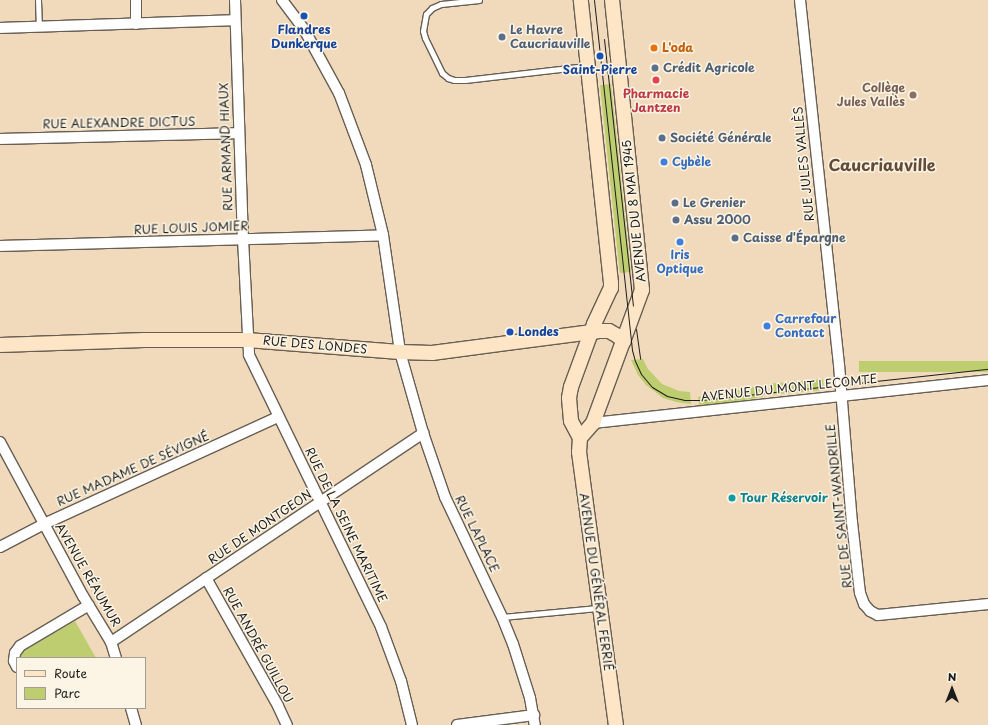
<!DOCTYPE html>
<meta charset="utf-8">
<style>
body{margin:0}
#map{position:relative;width:988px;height:725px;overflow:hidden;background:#f1dabb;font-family:"Playpen Sans",sans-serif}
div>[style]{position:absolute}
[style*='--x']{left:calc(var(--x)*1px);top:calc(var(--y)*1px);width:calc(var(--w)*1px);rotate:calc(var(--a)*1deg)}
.green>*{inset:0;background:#bdcd6f;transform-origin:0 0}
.roads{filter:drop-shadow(1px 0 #675e54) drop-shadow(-1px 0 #675e54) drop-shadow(0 1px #675e54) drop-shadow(0 -1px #675e54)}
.lane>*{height:5px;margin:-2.5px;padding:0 2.5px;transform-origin:2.5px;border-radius:2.5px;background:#fff}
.street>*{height:10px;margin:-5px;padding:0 5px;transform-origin:5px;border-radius:5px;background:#fff}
.secondary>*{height:14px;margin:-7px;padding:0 7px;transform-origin:7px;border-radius:7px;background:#fde5c5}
.tram>*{height:1px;margin:-0.5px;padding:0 0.5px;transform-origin:0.5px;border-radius:0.5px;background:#1c1c1c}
.dots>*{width:11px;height:11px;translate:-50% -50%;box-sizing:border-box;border:2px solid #fcf5e5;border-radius:50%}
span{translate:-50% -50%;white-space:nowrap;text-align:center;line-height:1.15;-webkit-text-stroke:3px #fcf5e5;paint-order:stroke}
.transit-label{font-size:12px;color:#164399;font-weight:700}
.left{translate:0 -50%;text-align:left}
.service-label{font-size:12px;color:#4e5e75;font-weight:700}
.food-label{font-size:12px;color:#c56008;font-weight:700}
.education-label{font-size:12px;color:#785e54;font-weight:700}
.right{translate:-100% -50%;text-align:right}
.health-label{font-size:12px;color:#be3a42;font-weight:700}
.street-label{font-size:12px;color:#1c1c1c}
.shop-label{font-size:12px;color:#366cbe;font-weight:700}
.culture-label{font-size:12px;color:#0d838f;font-weight:700}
.district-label{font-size:16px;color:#634b38;font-weight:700}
.legend{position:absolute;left:16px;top:657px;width:130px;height:52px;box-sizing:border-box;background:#fcf5e5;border:1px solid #a29e95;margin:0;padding:5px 7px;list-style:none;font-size:12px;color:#1c1c1c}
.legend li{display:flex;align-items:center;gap:8px;height:20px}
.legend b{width:20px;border:1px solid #a29e95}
.north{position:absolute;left:932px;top:669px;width:40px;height:40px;-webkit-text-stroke:3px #fcf5e5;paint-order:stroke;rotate:0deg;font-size:11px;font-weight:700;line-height:16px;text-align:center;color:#1c1c1c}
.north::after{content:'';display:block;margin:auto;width:14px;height:18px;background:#1c1c1c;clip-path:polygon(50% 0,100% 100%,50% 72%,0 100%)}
</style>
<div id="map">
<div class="green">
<i style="left:611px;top:84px;width:189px;height:11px;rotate:84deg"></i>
<i style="clip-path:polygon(643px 359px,648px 369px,662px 384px,679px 391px,690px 392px,691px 404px,676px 402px,663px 398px,646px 385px,638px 375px,631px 360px)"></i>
<i style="left:988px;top:361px;width:11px;height:129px;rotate:90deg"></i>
<i style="left:823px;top:379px;width:11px;height:54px;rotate:85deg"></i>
<i style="left:761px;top:386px;width:11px;height:64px;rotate:80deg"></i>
<i style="clip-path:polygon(75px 621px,96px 658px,20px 658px,21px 652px)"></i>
</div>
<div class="roads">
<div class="lane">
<i style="--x:38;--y:0;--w:27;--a:88"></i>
<i style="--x:479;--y:0;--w:38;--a:174"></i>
<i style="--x:441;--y:4;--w:10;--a:156"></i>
<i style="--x:432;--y:8;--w:8;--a:135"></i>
<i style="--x:426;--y:14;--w:17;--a:100"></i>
<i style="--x:423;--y:31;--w:7;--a:74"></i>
<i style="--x:425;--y:38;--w:39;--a:64"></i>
<i style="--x:442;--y:73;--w:8;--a:40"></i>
<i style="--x:448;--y:78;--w:6;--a:18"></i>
<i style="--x:454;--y:80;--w:11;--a:0"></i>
<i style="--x:465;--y:80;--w:122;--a:-6.6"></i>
<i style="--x:502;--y:617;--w:96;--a:-5.4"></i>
</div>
<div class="street">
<i style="--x:136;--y:0;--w:24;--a:90"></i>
<i style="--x:235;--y:0;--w:239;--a:88.1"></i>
<i style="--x:243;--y:239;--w:116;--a:87"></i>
<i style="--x:249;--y:355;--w:302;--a:64.1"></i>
<i style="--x:381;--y:627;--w:58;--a:69.7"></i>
<i style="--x:401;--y:681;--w:45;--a:76"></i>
<i style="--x:282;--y:0;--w:39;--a:53"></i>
<i style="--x:305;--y:31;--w:71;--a:61.3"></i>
<i style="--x:339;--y:93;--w:77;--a:69.4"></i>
<i style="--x:366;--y:165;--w:72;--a:76.3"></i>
<i style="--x:383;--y:235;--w:118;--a:81.7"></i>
<i style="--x:400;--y:352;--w:84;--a:74.1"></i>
<i style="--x:423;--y:433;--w:68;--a:71"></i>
<i style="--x:445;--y:497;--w:133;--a:64.6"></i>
<i style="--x:502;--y:617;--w:29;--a:68"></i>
<i style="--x:513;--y:644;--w:57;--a:72.5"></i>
<i style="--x:530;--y:698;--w:27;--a:80"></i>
<i style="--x:800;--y:0;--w:367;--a:83.9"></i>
<i style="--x:839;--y:365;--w:158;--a:85.3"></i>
<i style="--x:852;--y:522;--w:71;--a:83.6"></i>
<i style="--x:860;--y:593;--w:12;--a:70"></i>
<i style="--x:864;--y:604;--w:9;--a:49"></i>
<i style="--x:870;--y:611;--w:9;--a:27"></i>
<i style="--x:878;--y:615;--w:111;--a:-5.7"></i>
<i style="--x:0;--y:28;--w:235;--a:-1.9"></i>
<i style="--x:0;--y:139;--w:239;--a:-1.4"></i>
<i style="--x:0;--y:246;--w:383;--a:-1.6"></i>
<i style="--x:593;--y:423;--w:397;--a:-6.2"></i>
<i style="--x:0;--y:442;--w:175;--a:61.7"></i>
<i style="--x:83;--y:596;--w:54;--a:58.7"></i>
<i style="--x:111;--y:642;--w:17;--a:73"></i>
<i style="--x:0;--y:547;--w:50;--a:-27.6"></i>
<i style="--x:44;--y:524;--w:257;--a:-24.6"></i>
<i style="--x:206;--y:578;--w:147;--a:60.6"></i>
<i style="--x:278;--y:706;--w:21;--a:65"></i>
<i style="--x:111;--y:642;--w:376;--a:-33.8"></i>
<i style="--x:17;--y:667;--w:7;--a:-117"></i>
<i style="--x:14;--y:661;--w:8;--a:-83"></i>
<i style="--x:15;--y:653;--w:9;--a:-54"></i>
<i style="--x:20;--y:646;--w:80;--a:-30.7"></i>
<i style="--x:131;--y:708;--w:18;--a:74"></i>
<i style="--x:457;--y:725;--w:78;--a:-7.4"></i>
</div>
<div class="secondary">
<i style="--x:0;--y:345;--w:144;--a:-2"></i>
<i style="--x:144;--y:340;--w:103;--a:0"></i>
<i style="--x:247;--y:340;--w:153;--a:4.5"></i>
<i style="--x:400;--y:352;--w:32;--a:2"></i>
<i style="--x:432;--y:353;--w:167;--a:-7.5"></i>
<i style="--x:598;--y:331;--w:11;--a:0"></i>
<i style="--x:609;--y:331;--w:10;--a:29"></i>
<i style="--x:618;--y:336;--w:8;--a:45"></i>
<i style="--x:580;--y:438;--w:20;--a:-49"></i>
<i style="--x:593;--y:423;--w:142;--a:-69.8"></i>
<i style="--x:642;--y:290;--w:292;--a:-95.9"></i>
<i style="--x:580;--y:438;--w:19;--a:-118"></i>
<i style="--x:571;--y:421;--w:23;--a:-95"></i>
<i style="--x:569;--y:398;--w:11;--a:-80"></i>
<i style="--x:571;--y:387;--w:67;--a:-69.9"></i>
<i style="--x:594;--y:324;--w:40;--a:-65"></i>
<i style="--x:611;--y:288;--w:5;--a:-90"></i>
<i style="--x:611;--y:283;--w:285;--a:-96.1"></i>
<i style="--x:580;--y:438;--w:14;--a:94"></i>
<i style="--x:579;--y:452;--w:275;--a:82.3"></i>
</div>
</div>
<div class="tram">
<i style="--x:594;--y:0;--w:352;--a:83.8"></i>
<i style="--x:632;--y:350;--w:11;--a:75"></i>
<i style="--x:635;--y:361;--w:14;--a:65"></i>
<i style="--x:641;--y:374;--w:17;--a:50"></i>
<i style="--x:652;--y:387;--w:17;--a:31"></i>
<i style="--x:667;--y:396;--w:17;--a:13"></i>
<i style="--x:684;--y:400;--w:17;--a:0"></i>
<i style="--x:701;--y:400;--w:289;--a:-6.2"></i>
<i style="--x:604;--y:39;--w:268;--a:83.8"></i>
<i style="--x:636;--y:329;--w:30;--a:82"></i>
</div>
<div class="dots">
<i style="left:304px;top:16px;background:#1a4fb4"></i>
<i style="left:502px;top:37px;background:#5c6f8a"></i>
<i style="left:654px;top:48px;background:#e8710a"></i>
<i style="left:600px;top:56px;background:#1a4fb4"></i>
<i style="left:655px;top:68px;background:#5c6f8a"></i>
<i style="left:656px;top:80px;background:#e0444e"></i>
<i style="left:913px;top:95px;background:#8d6e63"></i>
<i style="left:662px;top:138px;background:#5c6f8a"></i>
<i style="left:664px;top:162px;background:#3f7fe0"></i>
<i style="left:675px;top:203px;background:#5c6f8a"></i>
<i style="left:676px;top:220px;background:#5c6f8a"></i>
<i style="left:735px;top:238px;background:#5c6f8a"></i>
<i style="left:680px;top:242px;background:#3f7fe0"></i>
<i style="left:767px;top:326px;background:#3f7fe0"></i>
<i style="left:510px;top:332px;background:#1a4fb4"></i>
<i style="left:732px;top:498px;background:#0f9aa8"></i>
</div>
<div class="transit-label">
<span style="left:304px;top:37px">Flandres<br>Dunkerque</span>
<span style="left:600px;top:70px">Saint-Pierre</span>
<span class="left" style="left:518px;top:332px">Londes</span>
</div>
<div class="service-label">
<span class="left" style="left:510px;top:37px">Le Havre<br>Caucriauville</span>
<span class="left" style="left:663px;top:68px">Crédit Agricole</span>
<span class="left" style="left:670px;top:138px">Société Générale</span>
<span class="left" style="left:683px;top:203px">Le Grenier</span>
<span class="left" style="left:684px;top:220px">Assu 2000</span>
<span class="left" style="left:743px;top:238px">Caisse d'Épargne</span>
</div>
<div class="food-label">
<span class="left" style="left:662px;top:48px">L'oda</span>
</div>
<div class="education-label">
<span class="right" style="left:905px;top:95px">Collège<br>Jules Vallès</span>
</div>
<div class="health-label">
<span style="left:656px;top:101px">Pharmacie<br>Jantzen</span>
</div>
<div class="street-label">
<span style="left:119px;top:123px;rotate:-1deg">RUE ALEXANDRE DICTUS</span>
<span style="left:226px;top:147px;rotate:-92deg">RUE ARMAND HIAUX</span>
<span style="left:804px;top:164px;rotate:-96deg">RUE JULES VALLÈS</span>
<span style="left:634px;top:211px;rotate:-96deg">AVENUE DU 8 MAI 1945</span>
<span style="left:191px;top:228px;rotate:-2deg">RUE LOUIS JOMIER</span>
<span style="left:315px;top:345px;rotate:5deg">RUE DES LONDES</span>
<span style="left:789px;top:388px;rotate:-6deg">AVENUE DU MONT LECOMTE</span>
<span style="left:133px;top:469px;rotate:-24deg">RUE MADAME DE SÉVIGNÉ</span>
<span style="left:839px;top:506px;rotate:-96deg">RUE DE SAINT-WANDRILLE</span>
<span style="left:346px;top:525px;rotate:64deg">RUE DE LA SEINE MARITIME</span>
<span style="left:260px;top:527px;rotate:-34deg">RUE DE MONTGEON</span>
<span style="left:477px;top:534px;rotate:64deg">RUE LAPLACE</span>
<span style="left:88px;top:575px;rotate:60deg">AVENUE RÉAUMUR</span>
<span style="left:596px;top:582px;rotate:82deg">AVENUE DU GÉNÉRAL FERRIÉ</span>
<span style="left:258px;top:645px;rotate:61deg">RUE ANDRÉ GUILLOU</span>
</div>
<div class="shop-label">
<span class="left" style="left:672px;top:162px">Cybèle</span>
<span style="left:680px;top:262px">Iris<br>Optique</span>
<span class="left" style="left:775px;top:326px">Carrefour<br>Contact</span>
</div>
<div class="culture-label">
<span class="left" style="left:740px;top:498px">Tour Réservoir</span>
</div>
<div class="district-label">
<span style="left:882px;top:164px">Caucriauville</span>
</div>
<ul class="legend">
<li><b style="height:5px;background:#fde5c5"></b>Route</li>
<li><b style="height:11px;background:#bdcd6f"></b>Parc</li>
</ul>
<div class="north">N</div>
</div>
